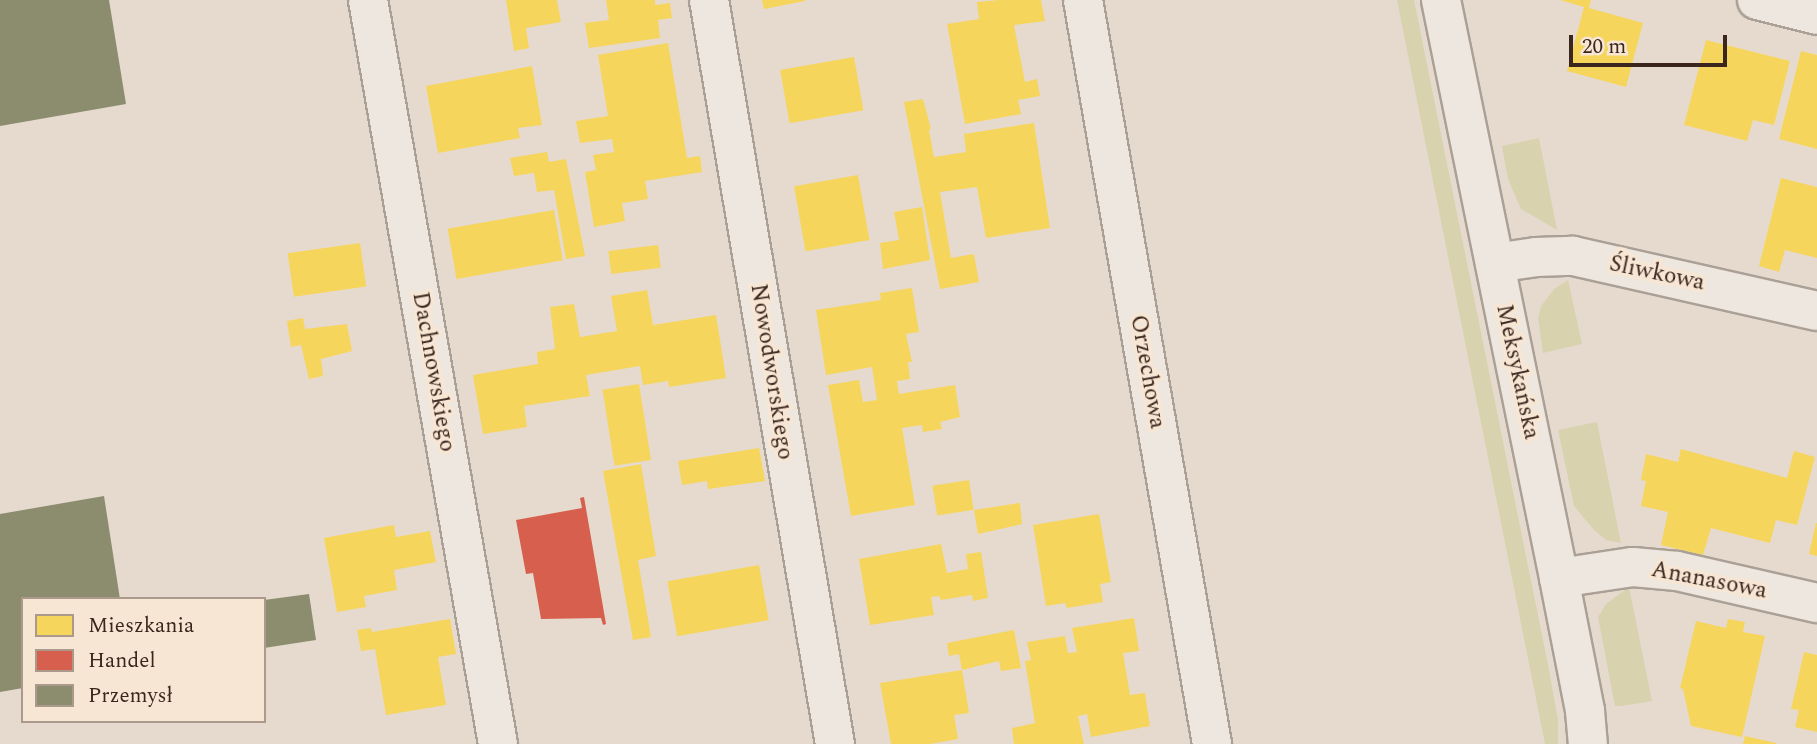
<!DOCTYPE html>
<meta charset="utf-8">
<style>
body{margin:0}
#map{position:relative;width:1817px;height:744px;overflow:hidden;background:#e6dace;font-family:Spectral,serif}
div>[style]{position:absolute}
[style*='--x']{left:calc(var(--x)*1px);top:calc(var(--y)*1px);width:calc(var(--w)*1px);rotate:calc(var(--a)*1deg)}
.green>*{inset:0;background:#d9d2af}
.homes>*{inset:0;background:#f6d55c;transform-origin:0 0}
.shops>*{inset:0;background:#d6604d}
.industry>*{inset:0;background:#8c8c6e}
.roads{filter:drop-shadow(2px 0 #aba096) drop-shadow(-2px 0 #aba096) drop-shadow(0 2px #aba096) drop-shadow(0 -2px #aba096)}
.minor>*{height:38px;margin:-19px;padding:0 19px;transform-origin:19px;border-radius:19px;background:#eee7df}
span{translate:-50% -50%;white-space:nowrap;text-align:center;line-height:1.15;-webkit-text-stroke:7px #f7e6d3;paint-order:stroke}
.street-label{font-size:23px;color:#3a261e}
.legend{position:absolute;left:21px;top:597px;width:245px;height:126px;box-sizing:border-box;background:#f7e6d3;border:2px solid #ab998b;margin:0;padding:9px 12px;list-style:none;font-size:21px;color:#3a261e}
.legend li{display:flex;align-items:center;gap:14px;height:35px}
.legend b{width:35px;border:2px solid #ab998b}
.scale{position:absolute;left:1569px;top:35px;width:158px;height:32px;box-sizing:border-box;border:4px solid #3a261e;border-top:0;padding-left:9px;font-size:21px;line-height:24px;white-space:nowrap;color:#3a261e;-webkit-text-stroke:5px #f7e6d3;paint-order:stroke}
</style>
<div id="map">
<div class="green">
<i style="clip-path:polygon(1397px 0,1414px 0,1549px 670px,1558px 720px,1558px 744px,1545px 744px)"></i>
<i style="clip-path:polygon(1539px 138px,1557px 230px,1521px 209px,1508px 179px,1502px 146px)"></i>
<i style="clip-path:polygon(1568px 280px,1582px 344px,1543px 353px,1538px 318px,1541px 306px,1554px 289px)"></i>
<i style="clip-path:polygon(1597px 422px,1621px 543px,1606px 540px,1594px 530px,1574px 506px,1558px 430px)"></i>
<i style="clip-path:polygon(1629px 587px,1652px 701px,1622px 706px,1615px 706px,1598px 617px,1606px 604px)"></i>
</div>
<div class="homes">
<i style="clip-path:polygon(506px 0,557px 0,561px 22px,526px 28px,529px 48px,514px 51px)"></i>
<i style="clip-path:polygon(606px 0,655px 0,655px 5px,670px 3px,672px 18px,658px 20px,660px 38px,589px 48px,585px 23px,609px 20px)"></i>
<i style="clip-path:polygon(762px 0,805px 0,805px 1px,764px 9px)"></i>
<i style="clip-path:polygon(999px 0,1041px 0,1045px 21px,1014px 25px,1025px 82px,1037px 79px,1040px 96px,1018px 100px,1021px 114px,965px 124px,947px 24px,979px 19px,977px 2px)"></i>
<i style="clip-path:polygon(1560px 0,1591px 0,1589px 8px,1643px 23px,1626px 87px,1567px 71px,1584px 7px)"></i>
<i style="clip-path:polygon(1706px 40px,1790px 61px,1774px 125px,1753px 120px,1747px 141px,1684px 125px)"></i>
<i style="clip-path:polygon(668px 43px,687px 158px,700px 156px,702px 172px,645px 181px,648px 199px,622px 203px,625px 221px,594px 227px,585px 172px,596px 170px,593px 155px,614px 152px,612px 139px,580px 143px,576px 121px,608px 116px,598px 55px)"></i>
<i style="clip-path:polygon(1801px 51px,1817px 55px,1817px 149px,1779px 139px)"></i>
<i style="left:854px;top:57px;width:54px;height:75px;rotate:80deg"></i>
<i style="clip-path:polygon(532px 66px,542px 125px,518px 128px,520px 138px,438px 153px,426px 86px)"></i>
<i style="clip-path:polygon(923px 99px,931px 129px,929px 130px,934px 157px,966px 152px,964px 134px,1034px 123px,1050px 228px,986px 238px,977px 187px,940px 192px,951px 258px,974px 254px,979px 282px,940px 289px,904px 102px)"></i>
<i style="clip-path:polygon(547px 152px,549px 162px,566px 159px,585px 256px,566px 259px,554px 190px,537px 192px,534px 173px,514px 176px,510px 158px)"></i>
<i style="left:858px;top:175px;width:66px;height:65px;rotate:80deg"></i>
<i style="clip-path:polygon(1781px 178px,1817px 187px,1817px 258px,1785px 250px,1779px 272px,1759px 266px)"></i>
<i style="clip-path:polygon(922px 207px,930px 260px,883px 269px,880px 243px,899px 240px,894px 212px)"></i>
<i style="left:554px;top:210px;width:51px;height:108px;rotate:80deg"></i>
<i style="left:360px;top:243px;width:44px;height:73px;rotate:82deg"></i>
<i style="left:658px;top:245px;width:23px;height:50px;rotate:83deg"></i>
<i style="clip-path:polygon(912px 288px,919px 332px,906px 334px,912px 362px,908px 362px,910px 379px,897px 381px,899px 394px,955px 385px,960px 417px,940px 422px,942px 429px,923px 432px,922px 425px,902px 428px,915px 505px,851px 516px,828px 385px,859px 380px,863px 402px,877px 400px,872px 367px,826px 375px,816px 310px,881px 300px,880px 293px)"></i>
<i style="clip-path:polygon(647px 290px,653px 325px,716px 315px,726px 378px,669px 387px,668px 381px,643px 385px,640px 366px,586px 375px,590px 396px,524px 406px,527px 427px,483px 434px,473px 375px,538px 364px,537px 352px,555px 349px,550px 307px,574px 304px,580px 337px,617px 331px,611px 296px)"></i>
<i style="clip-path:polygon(303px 318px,305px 329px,347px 324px,352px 351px,321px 359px,323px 376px,309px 379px,301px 345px,291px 347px,287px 321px)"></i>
<i style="left:639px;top:384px;width:77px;height:37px;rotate:81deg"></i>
<i style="clip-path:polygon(759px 448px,765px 481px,708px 489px,707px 481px,682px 485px,678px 461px)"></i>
<i style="clip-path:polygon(1681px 449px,1787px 478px,1794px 451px,1815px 457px,1797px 525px,1776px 520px,1770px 543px,1711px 528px,1703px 555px,1661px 545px,1668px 512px,1641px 506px,1646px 481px,1641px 480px,1646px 454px,1678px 462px)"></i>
<i style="clip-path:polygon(641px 464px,656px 556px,638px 560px,651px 637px,633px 640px,603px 471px)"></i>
<i style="left:969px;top:480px;width:30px;height:37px;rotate:81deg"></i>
<i style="clip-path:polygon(1020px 503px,1022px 524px,978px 534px,974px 510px)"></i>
<i style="clip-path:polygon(1099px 514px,1111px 582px,1100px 584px,1103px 602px,1067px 608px,1065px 603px,1046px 606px,1033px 525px)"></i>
<i style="clip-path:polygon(1816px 523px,1817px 523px,1817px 556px,1809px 554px)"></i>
<i style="clip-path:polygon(394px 525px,396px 537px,430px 531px,436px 562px,394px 570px,397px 590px,364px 596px,366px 607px,337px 612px,324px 538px)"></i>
<i style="clip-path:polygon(941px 544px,947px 573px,968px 569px,966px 554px,981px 552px,988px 598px,973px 601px,972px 595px,941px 600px,939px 596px,931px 597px,934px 615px,870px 625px,859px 559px)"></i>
<i style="left:759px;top:565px;width:56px;height:93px;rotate:80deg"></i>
<i style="clip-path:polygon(1134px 618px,1139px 651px,1123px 653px,1130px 695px,1145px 693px,1150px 726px,1091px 737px,1087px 714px,1078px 716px,1084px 744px,1014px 744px,1012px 728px,1035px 723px,1025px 661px,1031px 660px,1027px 642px,1065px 636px,1068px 653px,1077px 652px,1072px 628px)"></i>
<i style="clip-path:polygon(450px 619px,456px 654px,438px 657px,446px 705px,386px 715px,375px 649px,361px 651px,357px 630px,371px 628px,372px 632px)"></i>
<i style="clip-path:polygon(1728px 619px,1745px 622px,1743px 632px,1765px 636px,1742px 737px,1691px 726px,1683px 689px,1680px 688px,1696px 621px,1726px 628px)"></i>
<i style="clip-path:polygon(1014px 630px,1021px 668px,1001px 671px,999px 661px,962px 670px,959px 654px,949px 656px,947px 643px)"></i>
<i style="clip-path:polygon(1804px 652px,1817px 655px,1817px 732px,1795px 727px,1799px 710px,1791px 709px)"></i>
<i style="clip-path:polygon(962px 670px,969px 713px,954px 715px,958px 739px,930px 744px,891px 744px,880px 683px)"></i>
<i style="clip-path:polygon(1745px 736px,1776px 743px,1776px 744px,1743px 744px)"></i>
</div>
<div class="shops">
<i style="clip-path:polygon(584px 497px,606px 624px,603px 625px,601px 618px,541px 619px,533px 573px,526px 574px,516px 520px,582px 508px,580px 498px)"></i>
</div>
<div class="industry">
<i style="clip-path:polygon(0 0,109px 0,126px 104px,0 126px)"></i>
<i style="clip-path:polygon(104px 496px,120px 599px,23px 599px,23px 688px,0 692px,0 514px)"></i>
<i style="clip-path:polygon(309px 594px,316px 640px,264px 648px,264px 600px)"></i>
</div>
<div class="roads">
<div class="minor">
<i style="--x:368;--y:0;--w:755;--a:80.09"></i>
<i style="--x:709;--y:0;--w:755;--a:80.39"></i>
<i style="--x:1083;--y:0;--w:755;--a:80.16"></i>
<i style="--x:1441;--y:0;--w:590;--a:78.46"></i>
<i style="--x:1559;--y:578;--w:136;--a:78.9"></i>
<i style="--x:1585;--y:711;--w:33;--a:85"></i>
<i style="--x:1757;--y:0;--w:62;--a:14"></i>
<i style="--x:1495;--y:263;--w:41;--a:-8.3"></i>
<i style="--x:1536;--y:257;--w:37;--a:-2"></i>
<i style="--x:1573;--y:256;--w:250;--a:12.7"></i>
<i style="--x:1559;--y:578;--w:75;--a:-8.5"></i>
<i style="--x:1633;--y:567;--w:44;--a:5.2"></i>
<i style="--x:1677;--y:571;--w:144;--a:12.9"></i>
</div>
</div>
<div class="street-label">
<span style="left:1657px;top:274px;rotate:12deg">Śliwkowa</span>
<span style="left:433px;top:372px;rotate:80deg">Dachnowskiego</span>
<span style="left:771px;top:372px;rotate:81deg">Nowodworskiego</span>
<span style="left:1147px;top:372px;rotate:80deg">Orzechowa</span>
<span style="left:1517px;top:372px;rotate:78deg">Meksykańska</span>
<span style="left:1709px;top:581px;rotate:11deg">Ananasowa</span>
</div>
<ul class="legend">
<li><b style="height:19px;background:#f6d55c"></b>Mieszkania</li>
<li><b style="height:19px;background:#d6604d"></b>Handel</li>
<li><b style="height:19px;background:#8c8c6e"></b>Przemysł</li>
</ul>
<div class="scale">20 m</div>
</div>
